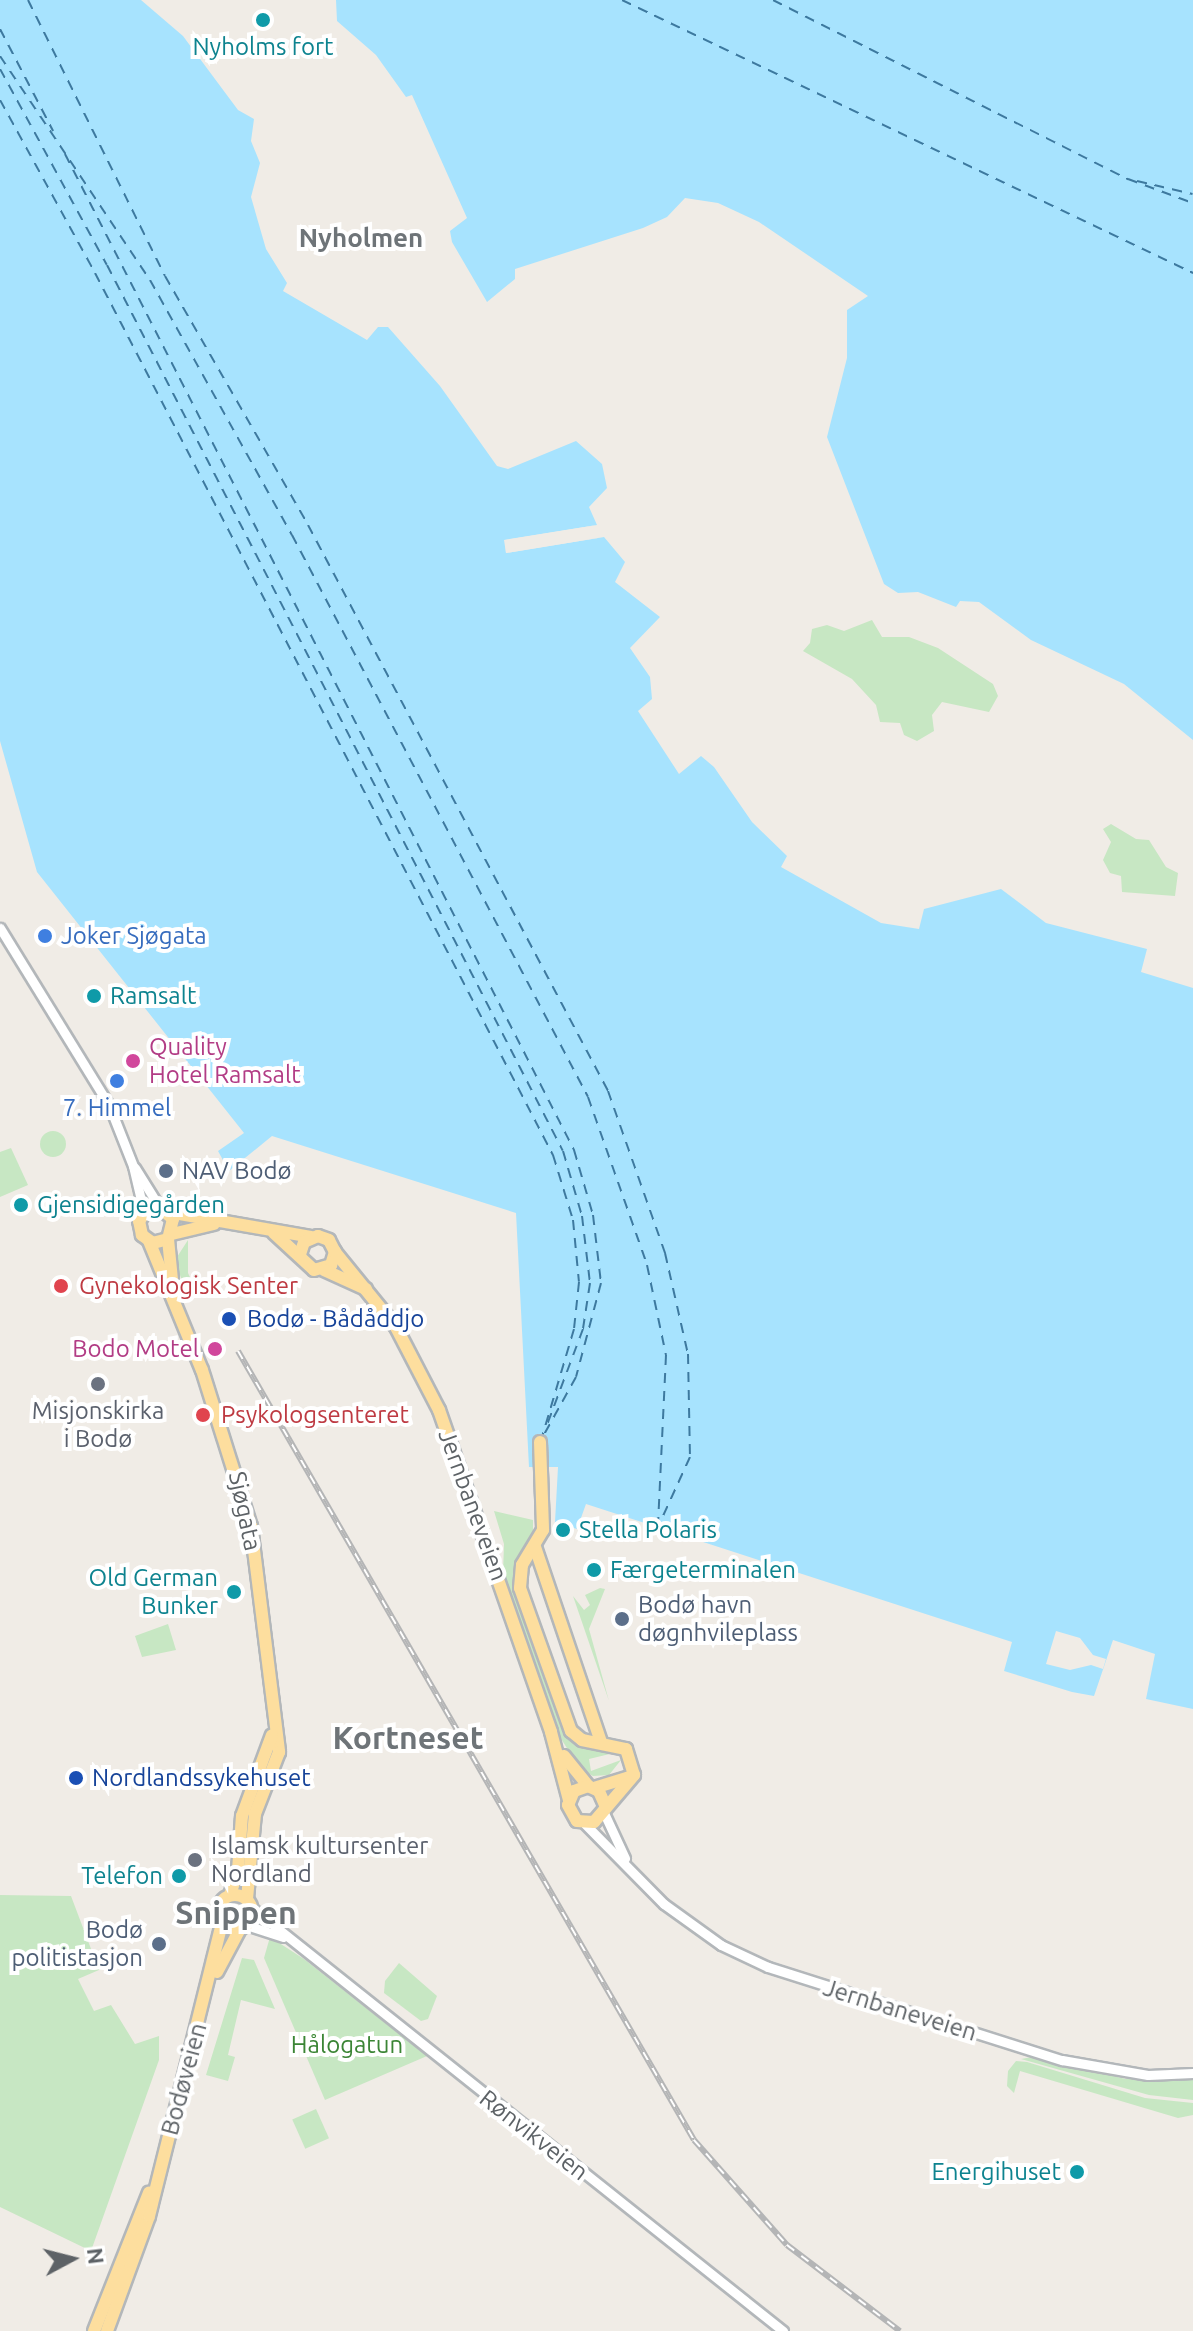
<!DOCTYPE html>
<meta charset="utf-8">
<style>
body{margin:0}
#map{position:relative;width:1193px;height:2331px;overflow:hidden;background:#f0ece6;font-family:Ubuntu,sans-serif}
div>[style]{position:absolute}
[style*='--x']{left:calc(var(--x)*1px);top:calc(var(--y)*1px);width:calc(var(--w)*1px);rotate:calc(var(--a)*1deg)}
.green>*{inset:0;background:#c7e7c3;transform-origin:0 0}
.round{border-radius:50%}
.water>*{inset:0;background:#a7e3fe}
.pier>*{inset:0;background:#f0ece6}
.ferry>*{height:2px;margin-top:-1px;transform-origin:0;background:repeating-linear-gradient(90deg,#3d799f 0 10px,transparent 0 18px)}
.roads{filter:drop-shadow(2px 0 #b3b7ba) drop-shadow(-2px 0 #b3b7ba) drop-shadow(0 2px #b3b7ba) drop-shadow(0 -2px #b3b7ba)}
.tertiary>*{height:9px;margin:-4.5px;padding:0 4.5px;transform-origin:4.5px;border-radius:4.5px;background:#fff}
.trunk>*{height:12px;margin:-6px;padding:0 6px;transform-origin:6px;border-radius:6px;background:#fdde9e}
.trunk>.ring{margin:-6px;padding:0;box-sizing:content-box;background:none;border:12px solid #fdde9e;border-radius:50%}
.rail>*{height:6px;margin-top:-3px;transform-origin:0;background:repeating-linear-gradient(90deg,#fff 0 9px,#b4b5b6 0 18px);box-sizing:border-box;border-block:2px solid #b4b5b6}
.dots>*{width:22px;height:22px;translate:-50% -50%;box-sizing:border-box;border:4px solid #fff;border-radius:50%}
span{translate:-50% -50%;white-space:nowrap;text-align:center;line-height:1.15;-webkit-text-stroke:8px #fff;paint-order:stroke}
.culture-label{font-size:24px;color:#0d838f}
.left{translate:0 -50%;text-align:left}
.right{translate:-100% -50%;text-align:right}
.shop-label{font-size:24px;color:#366cbe}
.hotel-label{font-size:24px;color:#b23c85}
.service-label{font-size:24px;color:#4e5e75}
.health-label{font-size:24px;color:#be3a42}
.transit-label{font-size:24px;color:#164399}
.worship-label{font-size:24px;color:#5b616d}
.street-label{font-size:24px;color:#5d6266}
.park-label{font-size:24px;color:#3b8535}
.neighbourhood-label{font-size:26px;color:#6e7478;font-weight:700}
.district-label{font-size:32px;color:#6e7478;font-weight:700}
.north{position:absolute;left:32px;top:2219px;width:80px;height:80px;-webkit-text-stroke:6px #fff;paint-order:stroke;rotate:83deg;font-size:22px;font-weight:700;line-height:32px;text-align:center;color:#5d6266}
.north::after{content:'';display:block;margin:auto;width:28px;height:36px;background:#5d6266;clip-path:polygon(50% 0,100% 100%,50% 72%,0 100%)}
</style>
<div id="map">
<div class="green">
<i style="clip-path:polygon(872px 620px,882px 637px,909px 637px,938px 648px,993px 684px,998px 696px,989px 712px,942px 702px,932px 715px,934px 731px,917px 741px,904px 735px,900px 723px,880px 722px,876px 705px,852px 679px,803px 651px,810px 643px,812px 629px,827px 625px,844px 631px)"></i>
<i style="clip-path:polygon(1111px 824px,1136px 839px,1149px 840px,1166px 867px,1178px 873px,1175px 896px,1122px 892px,1121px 876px,1110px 873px,1103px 860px,1111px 842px,1103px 829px)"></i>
<i class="round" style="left:40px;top:1131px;width:26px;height:26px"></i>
<i style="clip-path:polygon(11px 1148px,28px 1185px,0 1197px,0 1152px)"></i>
<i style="clip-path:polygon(188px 1240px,188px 1273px,199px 1296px,184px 1287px,179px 1272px,177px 1257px)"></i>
<i style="clip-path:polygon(494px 1511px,533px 1520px,533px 1535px,514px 1571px,515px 1589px,566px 1734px,577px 1745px,618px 1752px,589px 1759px,591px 1771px,621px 1760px,609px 1775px,593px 1776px,580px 1769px,560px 1737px,503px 1573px,504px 1544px)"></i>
<i style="clip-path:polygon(600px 1588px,605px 1589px,589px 1629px,609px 1701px,573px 1596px,584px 1610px,590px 1605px,585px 1595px)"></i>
<i style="clip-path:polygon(168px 1624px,176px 1650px,142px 1657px,135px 1636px)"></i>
<i style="clip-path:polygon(0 1895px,71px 1896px,99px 1970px,78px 1979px,94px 2011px,111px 2005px,135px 2044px,159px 2036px,159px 2060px,91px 2251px,0 2207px)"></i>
<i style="clip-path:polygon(270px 1937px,304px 1959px,427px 2056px,325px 2100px,264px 1958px)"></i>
<i style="clip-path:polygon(242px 1958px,254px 1960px,275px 2009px,241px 2000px,228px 2055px,235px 2057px,228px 2081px,206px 2075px)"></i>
<i style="clip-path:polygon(399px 1963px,437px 1996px,428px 2019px,421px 2021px,384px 1993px,385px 1981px)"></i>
<i style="clip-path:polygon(1032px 2057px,1126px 2079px,1193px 2079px,1193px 2100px,1149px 2095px,1021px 2059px)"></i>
<i style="clip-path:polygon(1027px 2062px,1145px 2098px,1193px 2103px,1193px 2115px,1178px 2118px,1020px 2071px,1014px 2093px,1007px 2086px,1008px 2071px,1016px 2061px)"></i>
<i style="left:316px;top:2109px;width:32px;height:26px;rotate:66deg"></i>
</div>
<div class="water">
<i style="clip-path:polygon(0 0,141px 0,183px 36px,238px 110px,254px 119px,251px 141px,260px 163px,251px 197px,266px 249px,287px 283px,283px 291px,367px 340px,378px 327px,388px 327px,440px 386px,497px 466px,508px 469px,576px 441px,602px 464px,607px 488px,589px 507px,597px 525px,505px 540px,506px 553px,604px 537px,625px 562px,615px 582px,660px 617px,630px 648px,650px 677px,652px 699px,638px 711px,679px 774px,701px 756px,714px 767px,752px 822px,787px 856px,781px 867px,881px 923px,919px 929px,924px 909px,1001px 889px,1046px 923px,1147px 949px,1141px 972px,1193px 988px,1193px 1709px,1146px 1699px,1155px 1654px,1113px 1640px,1094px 1696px,1072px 1692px,1004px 1671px,1012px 1642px,586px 1504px,577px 1529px,555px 1522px,558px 1467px,529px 1467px,516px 1213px,272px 1136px,229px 1171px,218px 1151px,244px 1133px,37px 872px,0 741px)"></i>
<i style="clip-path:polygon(336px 0,1193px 0,1193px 740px,1124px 684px,1031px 640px,979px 602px,960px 601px,956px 607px,918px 592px,898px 593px,884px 584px,827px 437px,847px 358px,847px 310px,868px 296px,759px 222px,718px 203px,685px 198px,667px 217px,643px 228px,515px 269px,515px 279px,487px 302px,452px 242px,450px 231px,467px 218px,412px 95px,406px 97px,376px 55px,337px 21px)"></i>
</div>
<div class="pier">
<i style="clip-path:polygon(597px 525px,509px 544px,510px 549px,604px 537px,506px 553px,504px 540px)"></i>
<i style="clip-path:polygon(1056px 1631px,1080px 1638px,1093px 1655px,1106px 1659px,1103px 1669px,1091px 1665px,1070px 1670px,1046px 1664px)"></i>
</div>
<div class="ferry">
<i style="--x:28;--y:0;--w:308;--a:63.6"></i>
<i style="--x:165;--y:276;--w:287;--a:60.1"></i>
<i style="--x:308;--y:525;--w:641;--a:62.07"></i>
<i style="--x:608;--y:1091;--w:172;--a:70.6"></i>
<i style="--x:665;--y:1253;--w:104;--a:77.2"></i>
<i style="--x:688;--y:1354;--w:103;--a:88.9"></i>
<i style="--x:690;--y:1457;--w:77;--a:114.6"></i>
<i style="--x:622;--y:0;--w:633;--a:25.55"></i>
<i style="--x:773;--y:0;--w:398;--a:26.8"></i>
<i style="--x:1128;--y:179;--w:69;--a:20.3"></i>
<i style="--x:0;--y:29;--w:115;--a:62.5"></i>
<i style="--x:0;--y:56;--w:270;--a:56.2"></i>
<i style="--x:150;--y:280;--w:292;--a:60.9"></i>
<i style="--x:292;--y:535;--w:635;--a:62.22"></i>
<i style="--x:588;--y:1097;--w:178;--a:70.6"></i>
<i style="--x:647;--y:1265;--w:92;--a:78.1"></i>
<i style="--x:666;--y:1355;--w:171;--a:92.7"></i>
<i style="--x:0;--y:69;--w:223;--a:61.4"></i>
<i style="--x:107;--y:265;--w:996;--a:62.77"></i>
<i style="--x:563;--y:1151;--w:68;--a:73.7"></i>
<i style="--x:582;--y:1216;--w:67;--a:83.2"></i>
<i style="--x:590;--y:1283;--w:47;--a:98.7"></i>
<i style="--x:583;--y:1329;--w:108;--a:110.6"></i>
<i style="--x:0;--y:100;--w:197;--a:61.2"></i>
<i style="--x:95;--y:273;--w:994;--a:62.56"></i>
<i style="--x:553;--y:1155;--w:68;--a:72.9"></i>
<i style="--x:573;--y:1220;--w:62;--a:84.5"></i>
<i style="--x:579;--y:1282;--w:47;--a:96.1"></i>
<i style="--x:574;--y:1329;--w:113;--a:106.5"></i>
<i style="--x:65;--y:154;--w:1119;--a:62.93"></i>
<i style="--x:574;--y:1150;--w:68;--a:73.7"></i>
<i style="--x:593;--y:1215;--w:68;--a:83.3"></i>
<i style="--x:601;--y:1283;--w:97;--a:104.9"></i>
<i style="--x:576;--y:1377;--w:70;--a:119.1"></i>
<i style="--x:1137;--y:181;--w:57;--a:13.1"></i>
</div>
<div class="roads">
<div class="tertiary">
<i style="--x:0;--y:928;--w:208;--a:58.4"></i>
<i style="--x:109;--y:1105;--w:66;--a:68.5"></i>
<i style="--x:133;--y:1166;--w:48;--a:76.8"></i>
<i style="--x:135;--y:1168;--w:47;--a:58"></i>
<i style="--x:604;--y:1813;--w:50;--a:65"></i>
<i style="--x:585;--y:1824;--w:112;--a:45.4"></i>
<i style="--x:664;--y:1904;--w:70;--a:35.7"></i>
<i style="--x:721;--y:1945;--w:52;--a:25.1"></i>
<i style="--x:768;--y:1967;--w:308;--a:17.6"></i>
<i style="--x:1062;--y:2060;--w:87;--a:9.9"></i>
<i style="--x:1148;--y:2075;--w:45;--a:-2.5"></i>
<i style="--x:252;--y:1908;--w:679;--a:38.54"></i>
<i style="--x:246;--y:1925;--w:39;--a:18"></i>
</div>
<div class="trunk">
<i style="--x:168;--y:1212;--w:145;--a:9.9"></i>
<i style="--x:274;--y:1233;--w:54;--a:42.8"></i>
<i style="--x:314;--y:1270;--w:18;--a:-16"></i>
<i style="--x:331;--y:1265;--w:14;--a:-73"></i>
<i style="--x:335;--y:1252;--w:13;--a:-117"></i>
<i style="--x:329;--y:1240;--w:12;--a:-160"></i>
<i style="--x:318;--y:1236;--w:15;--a:157"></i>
<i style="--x:304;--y:1242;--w:13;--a:108"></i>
<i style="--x:172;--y:1234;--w:43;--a:-13.4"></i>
<i style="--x:168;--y:1239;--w:16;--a:165"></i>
<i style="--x:153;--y:1243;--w:14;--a:-144"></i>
<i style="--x:142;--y:1235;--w:14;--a:-102"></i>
<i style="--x:139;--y:1221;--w:12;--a:-55"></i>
<i style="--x:146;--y:1211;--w:14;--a:-12"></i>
<i style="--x:160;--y:1208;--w:17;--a:40"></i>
<i style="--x:173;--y:1219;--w:21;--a:104"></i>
<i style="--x:168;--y:1239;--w:41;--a:84.4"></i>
<i style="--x:149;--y:1241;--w:139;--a:67.7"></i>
<i style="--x:202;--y:1370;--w:164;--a:72.6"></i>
<i style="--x:251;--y:1526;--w:228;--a:82.9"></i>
<i style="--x:279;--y:1752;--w:66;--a:111.2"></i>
<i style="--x:255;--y:1814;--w:85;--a:95.4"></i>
<i style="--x:335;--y:1252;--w:97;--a:50.9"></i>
<i style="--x:396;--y:1327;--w:93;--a:62.6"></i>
<i style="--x:439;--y:1410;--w:341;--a:70.8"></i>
<i style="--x:551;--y:1732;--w:70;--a:75.2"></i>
<i style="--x:324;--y:1270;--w:46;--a:24.3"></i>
<i style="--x:540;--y:1442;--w:88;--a:88"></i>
<i style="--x:543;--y:1530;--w:41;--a:121"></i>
<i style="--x:522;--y:1565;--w:23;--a:95"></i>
<i style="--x:520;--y:1588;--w:152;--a:70.4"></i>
<i style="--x:571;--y:1731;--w:14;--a:39"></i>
<i style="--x:582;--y:1740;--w:45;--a:11.6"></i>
<i style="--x:626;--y:1749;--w:27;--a:73"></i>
<i style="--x:535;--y:1547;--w:206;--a:71.3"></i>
<i style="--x:564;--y:1756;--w:38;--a:51"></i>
<i style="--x:594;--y:1788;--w:39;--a:-17"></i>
<i style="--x:606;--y:1807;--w:17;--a:-114"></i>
<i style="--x:599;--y:1791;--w:12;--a:-156"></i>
<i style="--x:588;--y:1786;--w:15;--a:160"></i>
<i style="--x:574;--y:1791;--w:15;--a:113"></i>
<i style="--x:568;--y:1805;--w:18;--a:61"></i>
<i style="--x:577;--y:1821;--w:17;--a:3"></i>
<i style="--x:594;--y:1822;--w:62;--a:-49.6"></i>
<i class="ring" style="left:218px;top:1895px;width:22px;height:22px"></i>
<i style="--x:230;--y:1895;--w:26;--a:-72"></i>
<i style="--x:238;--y:1870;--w:54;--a:-85.8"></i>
<i style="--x:242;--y:1816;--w:86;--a:-69.7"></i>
<i style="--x:217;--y:1972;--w:49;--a:-61.9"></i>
<i style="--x:94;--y:2331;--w:149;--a:-68.3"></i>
<i style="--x:107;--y:2331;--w:122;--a:-69.9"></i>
<i style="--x:149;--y:2216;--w:301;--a:-76"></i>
</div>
</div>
<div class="rail">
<i style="--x:238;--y:1351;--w:911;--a:59.97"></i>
<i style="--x:694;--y:2140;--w:140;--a:48.5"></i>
<i style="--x:787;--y:2245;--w:142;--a:37.3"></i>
</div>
<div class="dots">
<i style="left:263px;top:20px;background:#0f9aa8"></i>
<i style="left:45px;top:936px;background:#3f7fe0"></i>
<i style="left:94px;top:996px;background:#0f9aa8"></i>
<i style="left:133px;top:1061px;background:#d1479c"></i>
<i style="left:117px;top:1081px;background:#3f7fe0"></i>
<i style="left:166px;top:1171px;background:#5c6f8a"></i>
<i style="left:21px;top:1205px;background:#0f9aa8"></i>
<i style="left:61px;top:1286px;background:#e0444e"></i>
<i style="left:229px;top:1319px;background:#1a4fb4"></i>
<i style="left:215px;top:1349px;background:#d1479c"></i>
<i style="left:98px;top:1384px;background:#6b7280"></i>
<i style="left:203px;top:1415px;background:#e0444e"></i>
<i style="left:563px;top:1530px;background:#0f9aa8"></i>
<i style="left:594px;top:1570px;background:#0f9aa8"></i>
<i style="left:234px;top:1592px;background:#0f9aa8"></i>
<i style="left:622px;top:1619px;background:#5c6f8a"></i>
<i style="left:76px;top:1778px;background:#1a4fb4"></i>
<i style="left:195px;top:1860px;background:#6b7280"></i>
<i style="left:179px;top:1876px;background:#0f9aa8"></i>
<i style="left:159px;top:1944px;background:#5c6f8a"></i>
<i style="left:1077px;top:2172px;background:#0f9aa8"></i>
</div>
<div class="culture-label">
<span style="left:263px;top:47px">Nyholms fort</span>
<span class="left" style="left:110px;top:996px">Ramsalt</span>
<span class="left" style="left:37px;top:1205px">Gjensidigegården</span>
<span class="left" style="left:579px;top:1530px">Stella Polaris</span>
<span class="left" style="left:610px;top:1570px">Færgeterminalen</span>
<span class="right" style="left:218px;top:1592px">Old German<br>Bunker</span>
<span class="right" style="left:163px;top:1876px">Telefon</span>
<span class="right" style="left:1061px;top:2172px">Energihuset</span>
</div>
<div class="shop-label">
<span class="left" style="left:61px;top:936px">Joker Sjøgata</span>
<span style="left:117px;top:1108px">7. Himmel</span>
</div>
<div class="hotel-label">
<span class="left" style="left:149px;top:1061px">Quality<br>Hotel Ramsalt</span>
<span class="right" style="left:199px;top:1349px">Bodo Motel</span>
</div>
<div class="service-label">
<span class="left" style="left:182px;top:1171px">NAV Bodø</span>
<span class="left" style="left:638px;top:1619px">Bodø havn<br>døgnhvileplass</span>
<span class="right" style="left:143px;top:1944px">Bodø<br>politistasjon</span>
</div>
<div class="health-label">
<span class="left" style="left:79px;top:1286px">Gynekologisk Senter</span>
<span class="left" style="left:221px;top:1415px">Psykologsenteret</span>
</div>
<div class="transit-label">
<span class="left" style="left:247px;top:1319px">Bodø - Bådåddjo</span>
<span class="left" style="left:92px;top:1778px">Nordlandssykehuset</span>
</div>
<div class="worship-label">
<span style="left:98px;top:1425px">Misjonskirka<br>i Bodø</span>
<span class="left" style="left:211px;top:1860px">Islamsk kultursenter<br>Nordland</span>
</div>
<div class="street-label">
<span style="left:473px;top:1505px;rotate:70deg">Jernbaneveien</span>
<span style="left:245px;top:1511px;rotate:78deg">Sjøgata</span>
<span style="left:900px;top:2010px;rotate:17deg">Jernbaneveien</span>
<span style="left:184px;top:2079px;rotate:-75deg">Bodøveien</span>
<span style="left:534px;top:2135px;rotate:38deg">Rønvikveien</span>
</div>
<div class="park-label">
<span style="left:347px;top:2045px">Hålogatun</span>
</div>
<div class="neighbourhood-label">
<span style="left:361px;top:238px">Nyholmen</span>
</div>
<div class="district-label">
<span style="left:408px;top:1737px">Kortneset</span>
<span style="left:236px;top:1912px">Snippen</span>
</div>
<div class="north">N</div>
</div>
